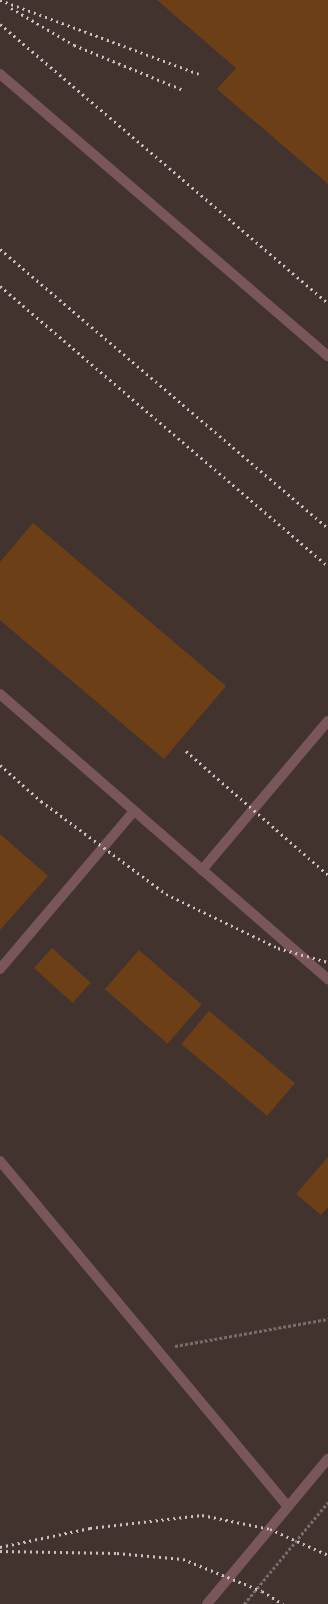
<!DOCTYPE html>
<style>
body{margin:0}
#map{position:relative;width:328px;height:1604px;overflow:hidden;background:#362c29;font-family:"Times New Roman",serif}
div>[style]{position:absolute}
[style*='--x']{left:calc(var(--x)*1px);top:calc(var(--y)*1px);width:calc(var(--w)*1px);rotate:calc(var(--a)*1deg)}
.built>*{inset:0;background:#43332e;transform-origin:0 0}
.building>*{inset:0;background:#6d3f16;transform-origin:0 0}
.path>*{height:2.5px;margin-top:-1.25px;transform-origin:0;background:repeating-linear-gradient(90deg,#766d6b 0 3px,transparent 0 5px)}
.service>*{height:10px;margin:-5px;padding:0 5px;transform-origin:5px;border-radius:5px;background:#79565a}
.rail>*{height:3px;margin-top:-1.5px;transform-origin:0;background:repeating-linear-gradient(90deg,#c9c2c0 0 2px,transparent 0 6px)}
span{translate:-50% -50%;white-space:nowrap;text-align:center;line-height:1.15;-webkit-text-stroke:3px #2b221f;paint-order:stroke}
</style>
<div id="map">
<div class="built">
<i style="left:0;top:0;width:328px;height:1604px"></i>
</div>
<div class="building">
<i style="clip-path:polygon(157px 0,328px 0,328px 184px,217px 89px,236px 68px)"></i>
<i style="clip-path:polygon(33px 523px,226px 686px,164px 759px,0 620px,0 562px)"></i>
<i style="clip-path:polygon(0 834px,48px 876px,0 930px)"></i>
<i style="left:52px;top:948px;width:52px;height:27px;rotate:42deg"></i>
<i style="left:139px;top:950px;width:83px;height:52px;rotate:41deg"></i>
<i style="left:209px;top:1011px;width:112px;height:43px;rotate:40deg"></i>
<i style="clip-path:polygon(328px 1157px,328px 1207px,321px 1215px,296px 1194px)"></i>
</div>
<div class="path">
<i style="--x:175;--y:1346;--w:155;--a:-10"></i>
<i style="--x:244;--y:1604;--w:132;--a:-50.5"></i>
</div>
<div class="service">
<i style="--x:0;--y:74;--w:433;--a:40.7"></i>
<i style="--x:0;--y:694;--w:435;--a:41"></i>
<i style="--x:202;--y:870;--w:195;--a:-49.8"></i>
<i style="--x:0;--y:969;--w:207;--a:-49.7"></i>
<i style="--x:0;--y:1161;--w:450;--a:50.2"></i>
<i style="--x:207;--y:1604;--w:189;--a:-50.2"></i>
</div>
<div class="rail">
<i style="--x:0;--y:0;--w:212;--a:20.4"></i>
<i style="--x:11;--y:8;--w:73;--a:30.4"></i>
<i style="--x:74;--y:45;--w:118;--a:22.4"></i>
<i style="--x:0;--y:24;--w:431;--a:40.4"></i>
<i style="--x:0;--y:249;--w:431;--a:40.4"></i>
<i style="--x:0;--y:286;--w:431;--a:40.5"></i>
<i style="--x:186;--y:751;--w:189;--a:41.1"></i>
<i style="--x:0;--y:765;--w:55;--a:41.3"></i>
<i style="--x:41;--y:801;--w:156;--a:36.6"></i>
<i style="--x:166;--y:894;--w:124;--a:25.7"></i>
<i style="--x:278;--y:948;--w:52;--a:15.6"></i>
<i style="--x:0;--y:1547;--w:92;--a:-11.9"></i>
<i style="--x:90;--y:1528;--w:113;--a:-6.6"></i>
<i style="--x:202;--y:1515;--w:69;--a:11.6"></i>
<i style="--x:270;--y:1529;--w:64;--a:24.1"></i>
<i style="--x:0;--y:1551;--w:117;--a:1"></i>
<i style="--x:117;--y:1553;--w:66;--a:5.2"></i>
<i style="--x:183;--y:1559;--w:85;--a:22.1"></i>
<i style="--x:262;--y:1591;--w:25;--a:32"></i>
</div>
</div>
